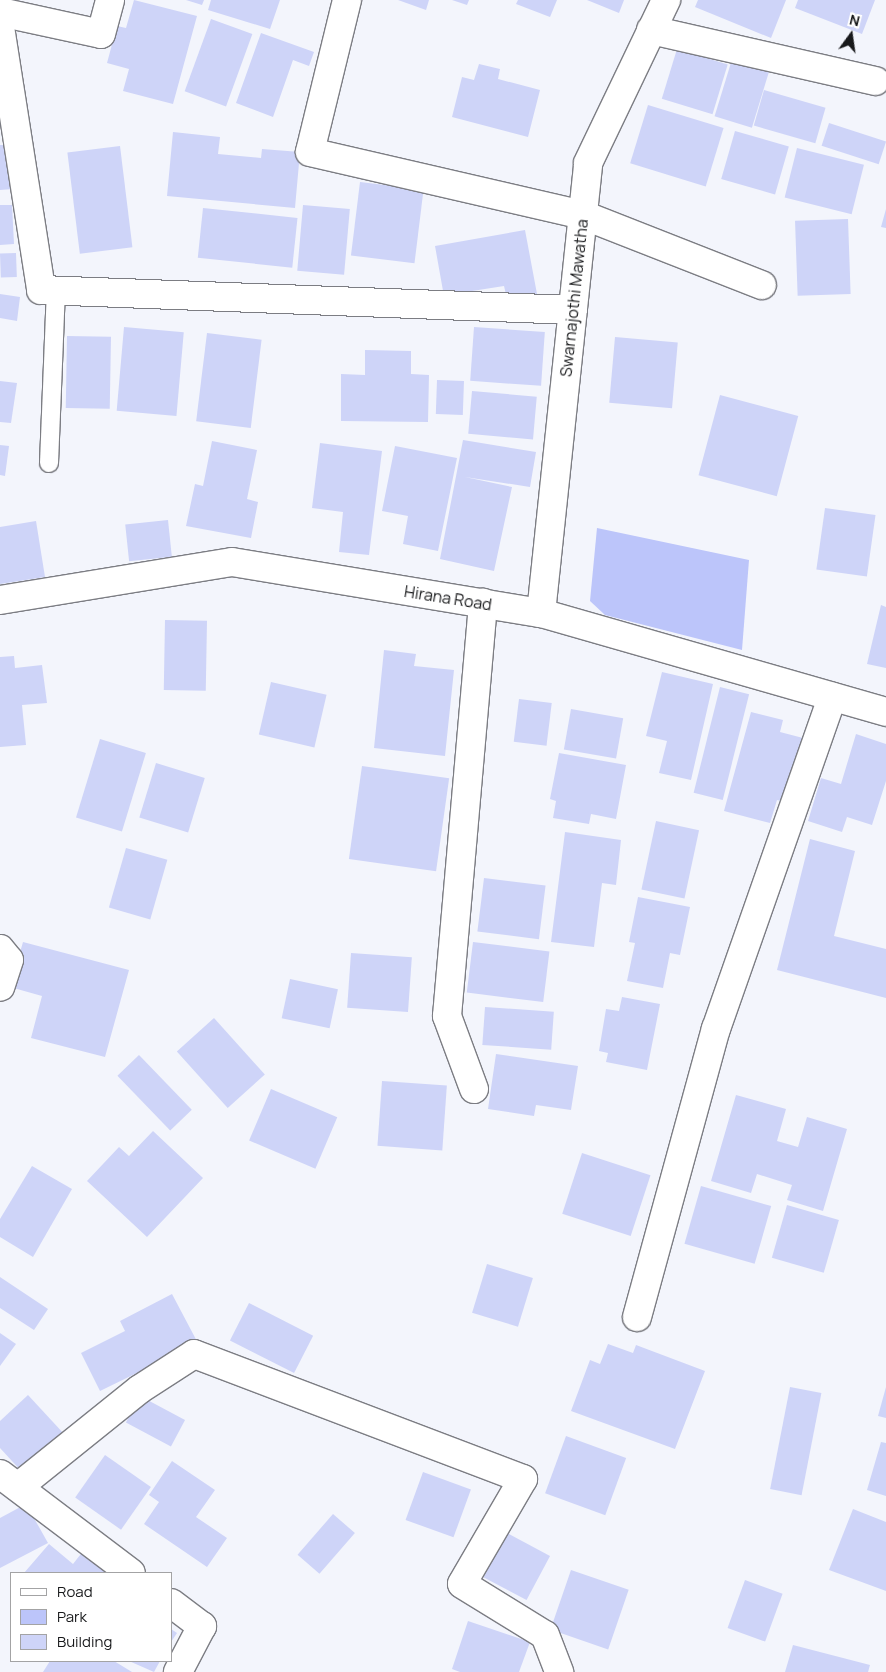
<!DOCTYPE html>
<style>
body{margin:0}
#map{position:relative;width:886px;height:1672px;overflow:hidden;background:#f3f5fc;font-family:Manrope,sans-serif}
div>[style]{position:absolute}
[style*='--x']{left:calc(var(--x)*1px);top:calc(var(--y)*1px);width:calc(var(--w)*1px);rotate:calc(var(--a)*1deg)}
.green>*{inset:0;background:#bcc5fa}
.building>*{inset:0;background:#ced4f8;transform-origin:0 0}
.roads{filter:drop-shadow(1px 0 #7c7d83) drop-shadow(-1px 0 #7c7d83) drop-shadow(0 1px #7c7d83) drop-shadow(0 -1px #7c7d83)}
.lane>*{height:18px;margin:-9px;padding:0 9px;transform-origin:9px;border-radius:9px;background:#fff}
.street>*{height:28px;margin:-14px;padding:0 14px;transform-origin:14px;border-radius:14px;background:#fff}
.secondary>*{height:28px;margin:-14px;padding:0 14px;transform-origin:14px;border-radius:14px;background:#fff}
span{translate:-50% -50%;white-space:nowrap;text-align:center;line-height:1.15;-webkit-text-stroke:5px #fff;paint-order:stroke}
.street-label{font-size:16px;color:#18191b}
.legend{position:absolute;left:10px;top:1572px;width:162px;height:90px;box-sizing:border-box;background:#fff;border:1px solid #a3a3a4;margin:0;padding:6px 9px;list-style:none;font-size:15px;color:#18191b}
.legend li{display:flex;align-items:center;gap:10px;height:25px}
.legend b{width:25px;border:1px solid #a3a3a4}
.north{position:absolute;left:826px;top:10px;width:50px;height:50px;-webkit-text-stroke:4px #fff;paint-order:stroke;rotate:14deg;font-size:14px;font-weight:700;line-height:20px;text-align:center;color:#18191b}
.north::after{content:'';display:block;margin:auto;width:18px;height:22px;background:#18191b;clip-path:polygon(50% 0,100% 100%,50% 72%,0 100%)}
</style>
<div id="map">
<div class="green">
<i style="clip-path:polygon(597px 528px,749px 560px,742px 650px,605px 615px,590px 601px)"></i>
</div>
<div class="building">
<i style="clip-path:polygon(134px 0,197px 16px,173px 104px,123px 91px,129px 69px,107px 63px,117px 26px,126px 28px)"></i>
<i style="clip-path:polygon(186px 0,204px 0,202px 5px)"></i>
<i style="clip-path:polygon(211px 0,280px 0,270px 29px,208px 10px)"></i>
<i style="clip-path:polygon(398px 0,429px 0,426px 10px)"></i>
<i style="clip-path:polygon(452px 0,469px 0,467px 5px)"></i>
<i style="clip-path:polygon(518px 0,557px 0,550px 17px,516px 4px)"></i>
<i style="clip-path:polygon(587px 0,624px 0,619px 13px)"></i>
<i style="clip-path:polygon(698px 0,786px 0,771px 38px,695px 7px)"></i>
<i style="clip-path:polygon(798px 0,875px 0,862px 34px,795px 8px)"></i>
<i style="left:211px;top:19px;width:44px;height:77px;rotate:20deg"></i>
<i style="clip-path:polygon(261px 33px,314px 52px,309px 66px,293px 60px,273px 117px,236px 103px)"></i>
<i style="left:677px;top:49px;width:53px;height:52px;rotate:17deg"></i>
<i style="left:733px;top:56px;width:39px;height:63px;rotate:17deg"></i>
<i style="clip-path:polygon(479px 64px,500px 69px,498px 79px,540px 90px,528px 137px,452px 117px,462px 77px,474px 80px)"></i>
<i style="left:764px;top:90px;width:64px;height:37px;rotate:16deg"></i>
<i style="left:648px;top:105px;width:79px;height:61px;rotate:17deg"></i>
<i style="left:829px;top:123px;width:60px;height:24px;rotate:18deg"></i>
<i style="left:735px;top:131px;width:56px;height:50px;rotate:16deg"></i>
<i style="clip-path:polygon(173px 132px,220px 137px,218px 154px,261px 158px,262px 149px,300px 152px,295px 208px,167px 196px)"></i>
<i style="clip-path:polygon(0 145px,10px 145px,13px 189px,0 190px)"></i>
<i style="left:120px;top:146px;width:102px;height:53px;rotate:83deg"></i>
<i style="left:797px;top:148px;width:69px;height:51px;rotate:14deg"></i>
<i style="left:360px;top:182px;width:64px;height:74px;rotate:7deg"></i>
<i style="clip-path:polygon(0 205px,12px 205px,14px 244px,0 245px)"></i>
<i style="left:303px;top:205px;width:47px;height:66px;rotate:5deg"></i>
<i style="left:203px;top:208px;width:95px;height:50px;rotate:6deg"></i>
<i style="clip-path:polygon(886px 209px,886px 228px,881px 227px)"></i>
<i style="left:848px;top:219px;width:75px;height:53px;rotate:88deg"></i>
<i style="clip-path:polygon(525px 230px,537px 294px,507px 299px,504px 286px,472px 291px,473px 297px,445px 302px,435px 246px)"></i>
<i style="left:16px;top:253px;width:24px;height:16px;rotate:88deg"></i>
<i style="clip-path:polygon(0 294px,20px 297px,17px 321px,0 318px)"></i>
<i style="left:124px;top:327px;width:60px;height:84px;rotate:5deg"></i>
<i style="left:474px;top:327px;width:71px;height:54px;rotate:4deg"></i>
<i style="left:207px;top:333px;width:55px;height:89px;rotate:7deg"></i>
<i style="left:67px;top:336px;width:44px;height:72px;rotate:1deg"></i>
<i style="left:615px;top:337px;width:63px;height:66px;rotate:5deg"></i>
<i style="clip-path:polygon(365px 350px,411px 351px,411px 374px,429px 375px,428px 422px,341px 421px,341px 374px,365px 375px)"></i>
<i style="left:437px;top:380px;width:27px;height:34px;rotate:2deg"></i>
<i style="clip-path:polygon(0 381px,17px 383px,11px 423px,0 422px)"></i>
<i style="left:472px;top:391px;width:65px;height:43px;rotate:5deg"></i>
<i style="left:720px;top:395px;width:81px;height:83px;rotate:15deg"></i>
<i style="clip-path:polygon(463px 440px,536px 452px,530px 487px,465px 477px,512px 487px,494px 571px,440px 559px)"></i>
<i style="clip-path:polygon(212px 441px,257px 450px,247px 499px,258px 502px,251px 538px,186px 526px,195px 484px,203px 486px)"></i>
<i style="clip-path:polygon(320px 443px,382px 451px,369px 555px,339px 552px,343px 512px,312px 508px)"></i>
<i style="clip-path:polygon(0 445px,9px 446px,5px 476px,0 475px)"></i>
<i style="clip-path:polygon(395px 446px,457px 458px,438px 551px,403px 544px,408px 516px,382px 511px)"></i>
<i style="left:825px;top:508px;width:51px;height:62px;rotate:8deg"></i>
<i style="left:168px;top:520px;width:37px;height:43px;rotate:84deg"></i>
<i style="clip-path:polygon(36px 521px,45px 577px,0 584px,0 527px)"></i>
<i style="clip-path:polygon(881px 605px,886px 607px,886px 668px,867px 664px)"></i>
<i style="left:165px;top:620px;width:42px;height:70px;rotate:1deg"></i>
<i style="clip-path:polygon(384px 650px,416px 654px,414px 666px,454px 670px,445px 756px,374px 748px)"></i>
<i style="clip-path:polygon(14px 656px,15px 668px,42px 665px,47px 703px,22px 705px,26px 745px,0 747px,0 657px)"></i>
<i style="clip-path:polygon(662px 672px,713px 684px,691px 780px,659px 773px,667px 741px,646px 736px)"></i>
<i style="left:271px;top:682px;width:57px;height:54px;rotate:13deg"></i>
<i style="left:720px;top:687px;width:30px;height:109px;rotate:14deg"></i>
<i style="left:519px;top:699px;width:33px;height:43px;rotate:7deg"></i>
<i style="left:571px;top:709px;width:53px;height:41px;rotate:10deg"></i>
<i style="clip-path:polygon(751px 712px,783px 720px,780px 732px,803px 738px,785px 802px,777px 800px,770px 823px,724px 811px)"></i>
<i style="clip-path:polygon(856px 734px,886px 744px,886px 781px,872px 825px,847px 817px,842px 832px,808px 821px,821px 778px,841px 784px)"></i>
<i style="left:100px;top:739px;width:48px;height:82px;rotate:17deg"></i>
<i style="clip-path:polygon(559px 753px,626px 765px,616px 819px,591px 814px,589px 824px,553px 818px,556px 801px,550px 799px)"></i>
<i style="left:156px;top:763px;width:51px;height:57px;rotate:17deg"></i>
<i style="left:362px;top:766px;width:88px;height:94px;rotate:8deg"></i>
<i style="left:656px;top:821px;width:44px;height:70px;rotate:12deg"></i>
<i style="clip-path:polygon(565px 832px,621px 840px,616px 885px,602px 883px,594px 947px,551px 942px)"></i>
<i style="clip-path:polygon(810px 839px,855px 851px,834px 936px,886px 949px,886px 998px,777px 970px)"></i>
<i style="left:126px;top:848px;width:43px;height:62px;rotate:16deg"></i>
<i style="left:484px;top:878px;width:62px;height:54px;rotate:7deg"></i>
<i style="clip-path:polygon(638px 897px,690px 907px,680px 955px,670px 953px,663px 988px,627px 981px,635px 943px,629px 942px)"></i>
<i style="clip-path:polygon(23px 942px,129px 970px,105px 1057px,31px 1038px,42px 996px,10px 987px)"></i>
<i style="left:473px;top:942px;width:77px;height:51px;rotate:7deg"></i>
<i style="left:351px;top:953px;width:61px;height:55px;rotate:4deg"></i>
<i style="left:290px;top:979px;width:49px;height:40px;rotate:12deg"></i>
<i style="clip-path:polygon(622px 997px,660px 1004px,647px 1070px,606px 1062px,608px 1053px,599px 1051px,606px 1009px,619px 1011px)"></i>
<i style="left:485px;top:1007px;width:69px;height:38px;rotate:4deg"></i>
<i style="left:214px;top:1018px;width:76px;height:50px;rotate:48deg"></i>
<i style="clip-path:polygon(496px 1054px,578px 1066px,571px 1110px,536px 1105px,534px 1116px,488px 1109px)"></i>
<i style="left:139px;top:1055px;width:76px;height:30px;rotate:46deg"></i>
<i style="left:382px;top:1081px;width:65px;height:65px;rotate:4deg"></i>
<i style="left:271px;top:1089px;width:72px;height:56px;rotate:23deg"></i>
<i style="clip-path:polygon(736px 1095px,786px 1109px,777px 1141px,798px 1147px,807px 1117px,847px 1129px,823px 1211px,787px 1200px,792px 1185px,757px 1174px,751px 1193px,711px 1181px)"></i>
<i style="clip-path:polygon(153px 1131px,203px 1178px,147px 1237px,87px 1181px,119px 1147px,129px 1156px)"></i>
<i style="left:582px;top:1153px;width:72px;height:64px;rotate:18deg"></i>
<i style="clip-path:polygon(32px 1166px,72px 1189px,33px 1257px,0 1237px,0 1219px)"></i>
<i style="left:701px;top:1186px;width:73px;height:60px;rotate:16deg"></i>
<i style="left:787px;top:1205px;width:54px;height:55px;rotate:16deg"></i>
<i style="left:487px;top:1264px;width:48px;height:51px;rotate:17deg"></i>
<i style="clip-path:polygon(0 1277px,48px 1309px,34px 1330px,0 1308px)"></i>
<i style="clip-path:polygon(172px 1294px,200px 1347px,148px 1374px,145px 1369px,100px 1391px,81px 1353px,125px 1331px,120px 1321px)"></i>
<i style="left:249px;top:1303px;width:72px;height:42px;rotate:27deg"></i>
<i style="clip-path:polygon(0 1333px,16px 1344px,0 1366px)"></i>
<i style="clip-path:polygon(608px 1344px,633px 1353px,636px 1345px,705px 1371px,675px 1449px,571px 1411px,590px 1360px,600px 1364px)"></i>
<i style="left:790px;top:1387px;width:32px;height:104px;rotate:11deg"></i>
<i style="clip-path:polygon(886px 1387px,886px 1418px,878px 1416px)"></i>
<i style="clip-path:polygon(28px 1395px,65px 1435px,23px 1473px,0 1448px,0 1421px)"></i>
<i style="left:140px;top:1396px;width:51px;height:30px;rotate:28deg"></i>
<i style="left:566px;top:1436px;width:64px;height:61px;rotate:20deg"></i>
<i style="clip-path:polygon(881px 1442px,886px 1443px,886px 1496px,867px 1490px)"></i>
<i style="left:105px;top:1455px;width:56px;height:52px;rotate:35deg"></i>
<i style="clip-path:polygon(172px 1461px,215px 1490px,196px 1517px,227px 1538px,207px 1567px,144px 1524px,159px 1502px,149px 1495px)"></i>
<i style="left:423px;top:1472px;width:51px;height:51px;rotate:20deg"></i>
<i style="clip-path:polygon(26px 1504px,48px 1543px,0 1568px,0 1518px)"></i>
<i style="clip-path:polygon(853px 1509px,886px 1522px,886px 1591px,829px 1570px)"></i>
<i style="left:333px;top:1514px;width:29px;height:54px;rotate:41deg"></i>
<i style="left:505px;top:1532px;width:51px;height:50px;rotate:28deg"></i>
<i style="clip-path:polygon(49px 1544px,73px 1564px,84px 1550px,111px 1573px,24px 1573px)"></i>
<i style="left:571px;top:1570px;width:61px;height:63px;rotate:19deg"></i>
<i style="left:745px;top:1580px;width:40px;height:51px;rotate:20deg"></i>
<i style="clip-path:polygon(468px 1621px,530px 1642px,519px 1672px,460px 1672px,452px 1669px)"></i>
<i style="clip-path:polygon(171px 1629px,177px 1633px,171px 1642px)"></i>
<i style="clip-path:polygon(793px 1645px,870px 1665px,868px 1672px,785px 1672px)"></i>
<i style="clip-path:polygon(50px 1661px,114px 1661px,132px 1672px,43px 1672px)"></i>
<i style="clip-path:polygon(129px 1661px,160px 1661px,154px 1672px)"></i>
</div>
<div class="roads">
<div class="lane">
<i style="--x:49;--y:463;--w:173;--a:-87.7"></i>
</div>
<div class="street">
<i style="--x:347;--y:0;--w:156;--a:103.7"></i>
<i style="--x:310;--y:152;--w:280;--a:13"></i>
<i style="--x:583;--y:215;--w:192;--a:21.4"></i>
<i style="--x:0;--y:12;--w:103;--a:12.3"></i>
<i style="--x:101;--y:34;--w:35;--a:-75"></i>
<i style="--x:0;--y:27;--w:266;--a:81.1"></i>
<i style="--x:41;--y:290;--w:532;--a:2.15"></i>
<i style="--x:651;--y:30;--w:230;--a:12.8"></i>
<i style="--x:541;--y:613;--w:452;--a:-84"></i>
<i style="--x:588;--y:163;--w:181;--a:-64.4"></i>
<i style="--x:0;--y:949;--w:14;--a:51"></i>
<i style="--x:9;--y:960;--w:28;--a:108"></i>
<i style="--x:474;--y:1089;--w:78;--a:-110.3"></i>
<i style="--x:447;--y:1016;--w:415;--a:-85"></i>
<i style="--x:637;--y:1317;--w:299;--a:-74.7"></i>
<i style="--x:716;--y:1029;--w:352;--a:-70.7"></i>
<i style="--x:0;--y:1474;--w:164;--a:37.1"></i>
<i style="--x:18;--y:1487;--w:156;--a:-38.8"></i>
<i style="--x:140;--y:1389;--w:64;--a:-32.9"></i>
<i style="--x:194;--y:1354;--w:352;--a:20.8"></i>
<i style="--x:523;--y:1479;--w:121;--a:120.2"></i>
<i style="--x:462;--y:1584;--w:97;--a:31.6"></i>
<i style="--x:545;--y:1635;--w:40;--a:69"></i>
<i style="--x:171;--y:1603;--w:39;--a:37"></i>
<i style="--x:202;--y:1626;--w:52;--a:117.6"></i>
</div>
<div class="secondary">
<i style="--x:0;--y:600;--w:235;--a:-9.3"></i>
<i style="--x:232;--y:562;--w:313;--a:9.4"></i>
<i style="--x:541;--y:613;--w:359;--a:16"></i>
</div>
</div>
<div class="street-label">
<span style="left:574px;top:298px;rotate:-84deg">Swarnajothi Mawatha</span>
<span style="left:448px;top:598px;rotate:9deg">Hirana Road</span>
</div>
<ul class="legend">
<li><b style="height:6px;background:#fff"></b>Road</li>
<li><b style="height:14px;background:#bcc5fa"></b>Park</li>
<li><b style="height:14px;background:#ced4f8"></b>Building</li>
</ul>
<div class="north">N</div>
</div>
